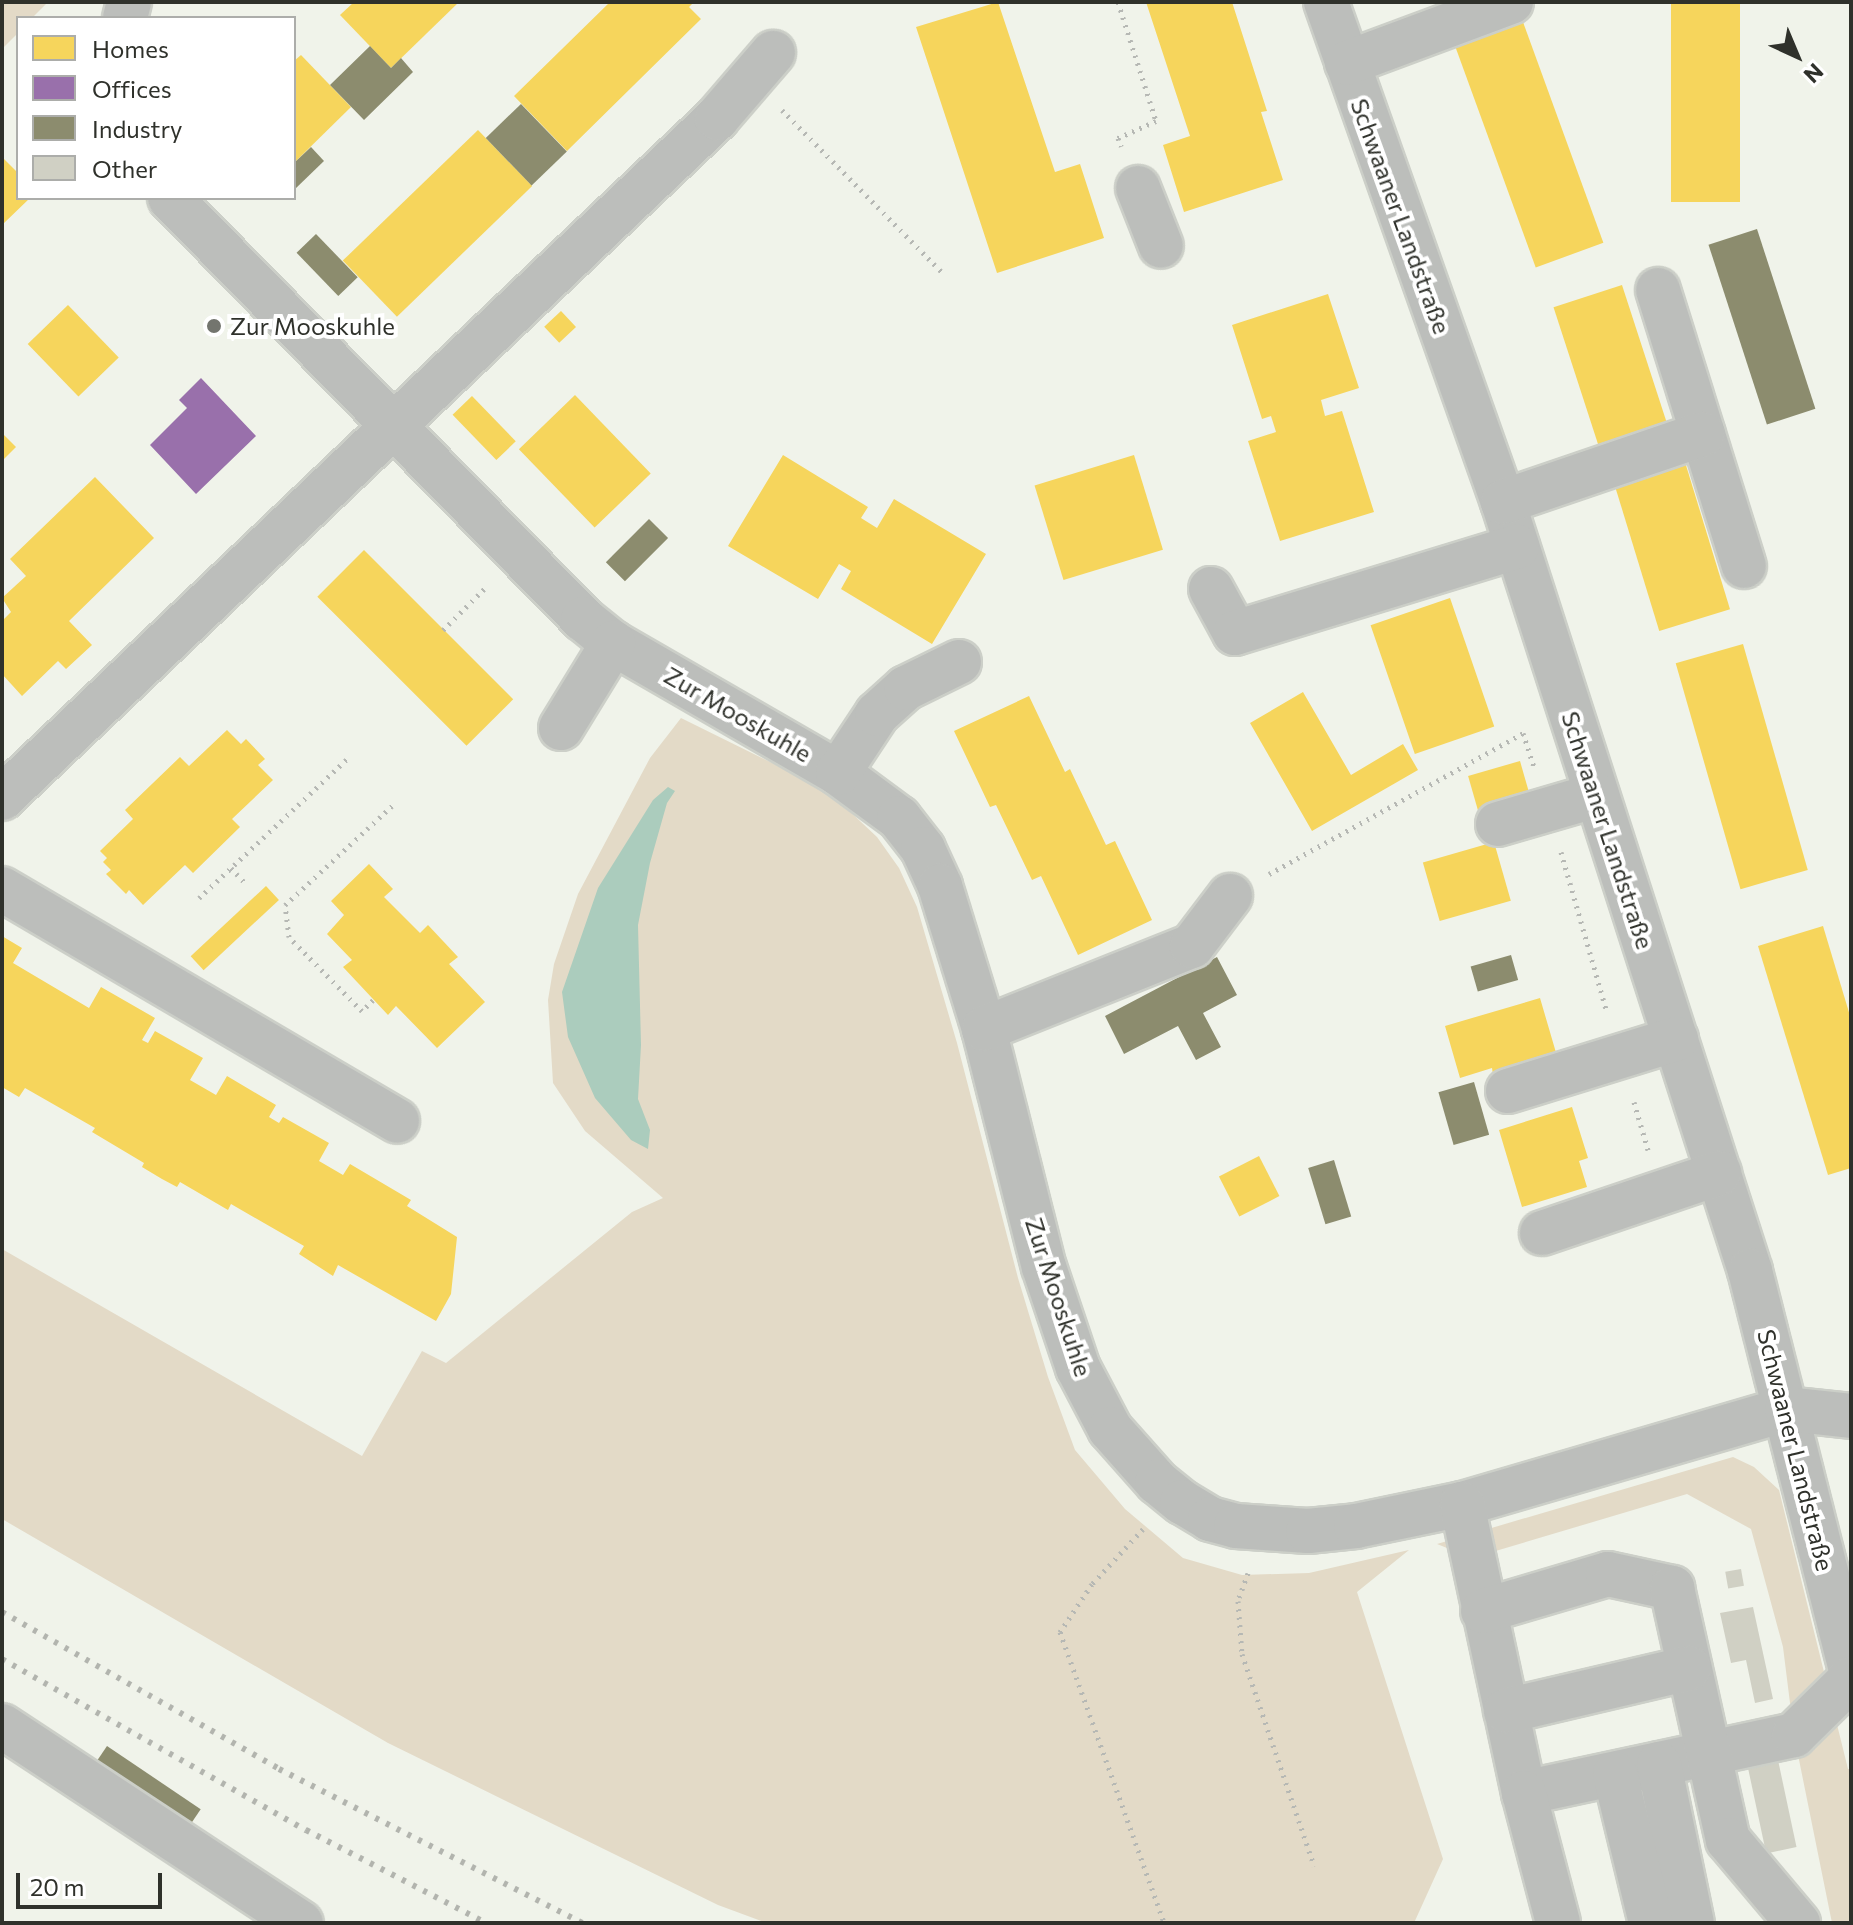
<!DOCTYPE html>
<meta charset="utf-8">
<style>
body{margin:0}
#map{position:relative;width:1853px;height:1925px;overflow:hidden;background:#f0f3ea;font-family:Commissioner,sans-serif}
div>[style]{position:absolute}
[style*='--x']{left:calc(var(--x)*1px);top:calc(var(--y)*1px);width:calc(var(--w)*1px);rotate:calc(var(--a)*1deg)}
.green>*{inset:0;background:#e3dac7}
.water>*{inset:0;background:#abccbd}
.homes>*{inset:0;background:#f6d55c;transform-origin:0 0}
.offices>*{inset:0;background:#9970ab}
.industry>*{inset:0;background:#8c8c6e;transform-origin:0 0}
.building>*{inset:0;background:#d0d0c4;transform-origin:0 0}
.path>*{height:5px;margin-top:-2.5px;transform-origin:0;background:repeating-linear-gradient(90deg,#b6b8b4 0 2px,transparent 0 8px)}
.roads{filter:drop-shadow(2px 0 #cccfc8) drop-shadow(-2px 0 #cccfc8) drop-shadow(0 2px #cccfc8) drop-shadow(0 -2px #cccfc8)}
.minor>*{height:44px;margin:-22px;padding:0 22px;transform-origin:22px;border-radius:22px;background:#bcbebb}
.rail>*{height:6px;margin-top:-3px;transform-origin:0;background:repeating-linear-gradient(90deg,#b2b4ae 0 4px,transparent 0 12px)}
.dots>*{width:22px;height:22px;translate:-50% -50%;box-sizing:border-box;border:4px solid #fff;border-radius:50%}
span{translate:-50% -50%;white-space:nowrap;text-align:center;line-height:1.15;-webkit-text-stroke:8px #fff;paint-order:stroke}
.street-label{font-size:24px;color:#2f312b}
.poi-label{font-size:24px;color:#2f312b}
.left{translate:0 -50%;text-align:left}
.frame{position:absolute;inset:0;border:4px solid #2f312b;pointer-events:none}
.legend{position:absolute;left:16px;top:16px;width:280px;height:184px;box-sizing:border-box;background:#fff;border:2px solid #acadaa;margin:0;padding:10px 14px;list-style:none;font-size:24px;color:#2f312b}
.legend li{display:flex;align-items:center;gap:16px;height:40px}
.legend b{width:40px;border:2px solid #acadaa}
.north{position:absolute;left:1757px;top:16px;width:80px;height:80px;-webkit-text-stroke:6px #fff;paint-order:stroke;rotate:136deg;font-size:22px;font-weight:700;line-height:32px;text-align:center;color:#2f312b}
.north::after{content:'';display:block;margin:auto;width:28px;height:36px;background:#2f312b;clip-path:polygon(50% 0,100% 100%,50% 72%,0 100%)}
.scale{position:absolute;left:16px;top:1873px;width:146px;height:36px;box-sizing:border-box;border:4px solid #2f312b;border-top:0;padding-left:10px;font-size:24px;line-height:28px;white-space:nowrap;color:#2f312b;-webkit-text-stroke:6px #fff;paint-order:stroke}
</style>
<div id="map">
<div class="green">
<i style="clip-path:polygon(2px 2px,48px 2px,32px 18px,18px 18px,18px 33px,2px 49px)"></i>
<i style="clip-path:polygon(681px 718px,827px 790px,877px 837px,899px 868px,917px 907px,957px 1043px,1018px 1278px,1048px 1377px,1075px 1450px,1125px 1509px,1183px 1558px,1242px 1575px,1309px 1573px,1409px 1550px,1357px 1592px,1443px 1859px,1414px 1923px,767px 1923px,718px 1905px,388px 1743px,2px 1519px,2px 1249px,362px 1456px,422px 1351px,446px 1363px,632px 1212px,663px 1198px,585px 1131px,553px 1083px,548px 1000px,554px 964px,578px 894px,650px 758px)"></i>
<i style="clip-path:polygon(1733px 1457px,1754px 1467px,1779px 1490px,1848px 1769px,1851px 1769px,1851px 1923px,1832px 1923px,1794px 1735px,1783px 1647px,1751px 1529px,1687px 1494px,1472px 1558px,1437px 1544px)"></i>
</div>
<div class="water">
<i style="clip-path:polygon(668px 787px,675px 791px,667px 803px,650px 863px,638px 925px,641px 1045px,638px 1099px,650px 1130px,648px 1149px,631px 1140px,595px 1098px,568px 1037px,562px 992px,598px 888px,653px 800px)"></i>
</div>
<div class="homes">
<i style="clip-path:polygon(354px 2px,459px 2px,391px 68px,340px 15px)"></i>
<i style="clip-path:polygon(610px 2px,694px 2px,689px 7px,701px 19px,567px 151px,514px 96px)"></i>
<i style="clip-path:polygon(998px 2px,1055px 172px,1080px 164px,1104px 238px,997px 273px,916px 27px)"></i>
<i style="clip-path:polygon(1146px 2px,1232px 2px,1267px 111px,1261px 112px,1283px 180px,1184px 212px,1163px 145px,1190px 136px)"></i>
<i style="left:1671px;top:2px;width:69px;height:200px"></i>
<i style="left:1523px;top:22px;width:235px;height:72px;rotate:70deg"></i>
<i style="clip-path:polygon(301px 55px,351px 107px,294px 163px,294px 61px)"></i>
<i style="left:478px;top:130px;width:78px;height:188px;rotate:46deg"></i>
<i style="clip-path:polygon(2px 157px,18px 173px,18px 198px,30px 198px,2px 225px)"></i>
<i style="left:1622px;top:285px;width:152px;height:72px;rotate:72deg"></i>
<i style="clip-path:polygon(1328px 294px,1359px 388px,1321px 400px,1325px 416px,1342px 411px,1374px 512px,1280px 541px,1248px 441px,1276px 432px,1271px 416px,1262px 419px,1232px 325px)"></i>
<i style="left:68px;top:305px;width:73px;height:56px;rotate:46deg"></i>
<i style="left:561px;top:311px;width:22px;height:23px;rotate:47deg"></i>
<i style="left:575px;top:395px;width:109px;height:78px;rotate:46deg"></i>
<i style="left:472px;top:396px;width:63px;height:27px;rotate:46deg"></i>
<i style="clip-path:polygon(2px 433px,16px 447px,2px 461px)"></i>
<i style="clip-path:polygon(783px 455px,868px 507px,861px 518px,877px 528px,894px 499px,986px 554px,932px 644px,841px 589px,851px 571px,839px 564px,818px 599px,728px 546px)"></i>
<i style="left:1134px;top:455px;width:99px;height:104px;rotate:73deg"></i>
<i style="left:1685px;top:462px;width:154px;height:74px;rotate:73deg"></i>
<i style="clip-path:polygon(95px 477px,154px 538px,69px 621px,92px 645px,66px 669px,58px 661px,22px 696px,2px 674px,2px 621px,11px 612px,2px 598px,26px 576px,10px 559px)"></i>
<i style="left:364px;top:550px;width:211px;height:66px;rotate:45deg"></i>
<i style="left:1450px;top:598px;width:136px;height:84px;rotate:71deg"></i>
<i style="left:1743px;top:644px;width:235px;height:70px;rotate:74deg"></i>
<i style="clip-path:polygon(1303px 692px,1351px 775px,1403px 744px,1418px 770px,1312px 831px,1250px 723px)"></i>
<i style="clip-path:polygon(1029px 696px,1065px 772px,1070px 769px,1106px 845px,1115px 841px,1152px 920px,1078px 955px,1041px 876px,1032px 880px,996px 805px,990px 807px,954px 731px)"></i>
<i style="clip-path:polygon(227px 730px,241px 744px,246px 739px,265px 759px,258px 765px,273px 780px,232px 819px,240px 827px,193px 873px,185px 865px,143px 905px,129px 890px,126px 894px,106px 874px,111px 870px,103px 862px,107px 858px,100px 851px,133px 819px,125px 810px,180px 757px,189px 766px)"></i>
<i style="left:1520px;top:761px;width:43px;height:54px;rotate:74deg"></i>
<i style="left:1494px;top:842px;width:61px;height:74px;rotate:74deg"></i>
<i style="clip-path:polygon(369px 864px,393px 889px,384px 897px,420px 933px,428px 925px,458px 957px,449px 964px,485px 1002px,437px 1048px,396px 1006px,388px 1015px,343px 967px,352px 960px,327px 934px,344px 915px,331px 901px)"></i>
<i style="left:266px;top:886px;width:19px;height:103px;rotate:47deg"></i>
<i style="clip-path:polygon(1823px 926px,1851px 1019px,1851px 1168px,1828px 1175px,1758px 946px)"></i>
<i style="clip-path:polygon(2px 936px,22px 948px,13px 963px,89px 1008px,101px 987px,155px 1018px,142px 1040px,148px 1043px,155px 1031px,203px 1058px,190px 1080px,216px 1095px,227px 1076px,276px 1105px,269px 1117px,279px 1123px,283px 1117px,329px 1143px,319px 1161px,343px 1175px,350px 1164px,411px 1200px,407px 1206px,457px 1237px,451px 1294px,436px 1321px,338px 1265px,333px 1276px,299px 1254px,304px 1246px,231px 1204px,228px 1210px,180px 1182px,177px 1187px,162px 1179px,142px 1167px,144px 1163px,92px 1132px,95px 1128px,25px 1088px,19px 1097px,2px 1087px)"></i>
<i style="clip-path:polygon(1540px 998px,1557px 1056px,1493px 1075px,1492px 1068px,1460px 1078px,1445px 1026px)"></i>
<i style="clip-path:polygon(1572px 1107px,1588px 1158px,1579px 1161px,1587px 1187px,1522px 1207px,1499px 1130px)"></i>
<i style="left:1259px;top:1156px;width:45px;height:45px;rotate:63deg"></i>
</div>
<div class="offices">
<i style="clip-path:polygon(201px 378px,256px 436px,196px 494px,150px 445px,187px 408px,179px 400px)"></i>
</div>
<div class="industry">
<i style="clip-path:polygon(370px 46px,391px 68px,401px 58px,413px 72px,364px 120px,330px 85px)"></i>
<i style="left:521px;top:104px;width:66px;height:49px;rotate:46deg"></i>
<i style="clip-path:polygon(311px 147px,324px 161px,294px 190px,294px 163px)"></i>
<i style="left:1757px;top:229px;width:189px;height:51px;rotate:72deg"></i>
<i style="left:316px;top:234px;width:60px;height:27px;rotate:46deg"></i>
<i style="left:649px;top:519px;width:27px;height:61px;rotate:45deg"></i>
<i style="left:1511px;top:955px;width:26px;height:42px;rotate:74deg"></i>
<i style="clip-path:polygon(1217px 957px,1237px 995px,1203px 1013px,1221px 1047px,1196px 1060px,1178px 1026px,1124px 1054px,1105px 1016px)"></i>
<i style="left:1474px;top:1082px;width:55px;height:37px;rotate:74deg"></i>
<i style="left:1334px;top:1160px;width:59px;height:27px;rotate:73deg"></i>
<i style="left:107px;top:1746px;width:113px;height:29px;rotate:34deg"></i>
</div>
<div class="building">
<i style="left:1741px;top:1569px;width:17px;height:16px;rotate:80deg"></i>
<i style="clip-path:polygon(1753px 1607px,1773px 1699px,1755px 1703px,1746px 1660px,1731px 1663px,1720px 1613px)"></i>
<i style="left:1778px;top:1760px;width:89px;height:31px;rotate:78deg"></i>
</div>
<div class="path">
<i style="--x:1118;--y:2;--w:125;--a:72.3"></i>
<i style="--x:1156;--y:121;--w:42;--a:155.9"></i>
<i style="--x:1118;--y:138;--w:9;--a:69"></i>
<i style="--x:782;--y:110;--w:228;--a:45.4"></i>
<i style="--x:443;--y:630;--w:62;--a:-45"></i>
<i style="--x:1523;--y:733;--w:36;--a:72"></i>
<i style="--x:1561;--y:852;--w:166;--a:74"></i>
<i style="--x:231;--y:868;--w:23;--a:47"></i>
<i style="--x:1269;--y:874;--w:291;--a:-29"></i>
<i style="--x:199;--y:898;--w:206;--a:-43.2"></i>
<i style="--x:373;--y:1000;--w:16;--a:135"></i>
<i style="--x:362;--y:1011;--w:104;--a:-134.6"></i>
<i style="--x:289;--y:937;--w:32;--a:-97"></i>
<i style="--x:285;--y:905;--w:149;--a:-42.8"></i>
<i style="--x:1634;--y:1102;--w:50;--a:73.7"></i>
<i style="--x:1143;--y:1529;--w:75;--a:132.8"></i>
<i style="--x:1092;--y:1584;--w:58;--a:123.7"></i>
<i style="--x:1060;--y:1632;--w:309;--a:70.3"></i>
<i style="--x:1248;--y:1573;--w:30;--a:110"></i>
<i style="--x:1238;--y:1601;--w:53;--a:85.7"></i>
<i style="--x:1242;--y:1654;--w:224;--a:71.2"></i>
</div>
<div class="roads">
<div class="minor">
<i style="--x:1326;--y:2;--w:530;--a:70.51"></i>
<i style="--x:1503;--y:502;--w:808;--a:72.19"></i>
<i style="--x:1750;--y:1271;--w:412;--a:75.8"></i>
<i style="--x:125;--y:18;--w:16;--a:-76"></i>
<i style="--x:1347;--y:63;--w:175;--a:-20.4"></i>
<i style="--x:1138;--y:188;--w:62;--a:68.4"></i>
<i style="--x:170;--y:198;--w:590;--a:45.55"></i>
<i style="--x:583;--y:619;--w:38;--a:39"></i>
<i style="--x:613;--y:643;--w:260;--a:30"></i>
<i style="--x:838;--y:773;--w:76;--a:36.4"></i>
<i style="--x:899;--y:818;--w:39;--a:52"></i>
<i style="--x:923;--y:849;--w:41;--a:65.3"></i>
<i style="--x:940;--y:886;--w:150;--a:72.9"></i>
<i style="--x:984;--y:1029;--w:245;--a:75.9"></i>
<i style="--x:1044;--y:1267;--w:107;--a:71.4"></i>
<i style="--x:1078;--y:1368;--w:69;--a:62.3"></i>
<i style="--x:1110;--y:1429;--w:71;--a:48.4"></i>
<i style="--x:1157;--y:1482;--w:32;--a:39"></i>
<i style="--x:1182;--y:1502;--w:33;--a:31"></i>
<i style="--x:1210;--y:1519;--w:27;--a:15"></i>
<i style="--x:1236;--y:1526;--w:72;--a:4"></i>
<i style="--x:1308;--y:1531;--w:48;--a:-5.9"></i>
<i style="--x:1356;--y:1526;--w:108;--a:-11.7"></i>
<i style="--x:1462;--y:1504;--w:339;--a:-16.3"></i>
<i style="--x:1787;--y:1409;--w:64;--a:6.2"></i>
<i style="--x:1658;--y:290;--w:289;--a:72.7"></i>
<i style="--x:1503;--y:502;--w:211;--a:-18.8"></i>
<i style="--x:1211;--y:589;--w:50;--a:61.4"></i>
<i style="--x:1235;--y:633;--w:295;--a:-17"></i>
<i style="--x:561;--y:728;--w:100;--a:-58.5"></i>
<i style="--x:838;--y:773;--w:71;--a:-56.5"></i>
<i style="--x:877;--y:714;--w:39;--a:-42"></i>
<i style="--x:906;--y:688;--w:59;--a:-26.1"></i>
<i style="--x:2;--y:798;--w:987;--a:-43.56"></i>
<i style="--x:717;--y:118;--w:86;--a:-49.3"></i>
<i style="--x:1498;--y:824;--w:103;--a:-16.3"></i>
<i style="--x:2;--y:889;--w:458;--a:30.4"></i>
<i style="--x:984;--y:1029;--w:224;--a:-21.8"></i>
<i style="--x:1192;--y:946;--w:63;--a:-52.8"></i>
<i style="--x:1508;--y:1091;--w:176;--a:-17.2"></i>
<i style="--x:1542;--y:1233;--w:187;--a:-18.7"></i>
<i style="--x:1462;--y:1504;--w:296;--a:77.9"></i>
<i style="--x:1524;--y:1793;--w:276;--a:-12.1"></i>
<i style="--x:1794;--y:1735;--w:80;--a:-44.5"></i>
<i style="--x:1483;--y:1611;--w:130;--a:-16.5"></i>
<i style="--x:1608;--y:1574;--w:66;--a:12.3"></i>
<i style="--x:1672;--y:1588;--w:258;--a:77.5"></i>
<i style="--x:1728;--y:1840;--w:109;--a:49.9"></i>
<i style="--x:1506;--y:1711;--w:188;--a:-13.2"></i>
<i style="--x:2;--y:1726;--w:358;--a:33.4"></i>
<i style="--x:1659;--y:1764;--w:162;--a:78.3"></i>
<i style="--x:1615;--y:1774;--w:153;--a:76.4"></i>
<i style="--x:1524;--y:1793;--w:134;--a:75.3"></i>
</div>
</div>
<div class="rail">
<i style="--x:2;--y:1612;--w:318;--a:29.5"></i>
<i style="--x:279;--y:1769;--w:340;--a:26.9"></i>
<i style="--x:2;--y:1659;--w:349;--a:29.4"></i>
<i style="--x:306;--y:1830;--w:203;--a:27.3"></i>
</div>
<div class="dots">
<i style="left:214px;top:326px;background:#73756e"></i>
</div>
<div class="street-label">
<span style="left:1401px;top:216px;rotate:70deg">Schwaaner Landstraße</span>
<span style="left:738px;top:714px;rotate:30deg">Zur Mooskuhle</span>
<span style="left:1608px;top:830px;rotate:72deg">Schwaaner Landstraße</span>
<span style="left:1059px;top:1297px;rotate:72deg">Zur Mooskuhle</span>
<span style="left:1796px;top:1450px;rotate:76deg">Schwaaner Landstraße</span>
</div>
<div class="poi-label">
<span class="left" style="left:230px;top:326px">Zur Mooskuhle</span>
</div>
<div class="frame"></div>
<ul class="legend">
<li><b style="height:22px;background:#f6d55c"></b>Homes</li>
<li><b style="height:22px;background:#9970ab"></b>Offices</li>
<li><b style="height:22px;background:#8c8c6e"></b>Industry</li>
<li><b style="height:22px;background:#d0d0c4"></b>Other</li>
</ul>
<div class="north">N</div>
<div class="scale">20 m</div>
</div>
